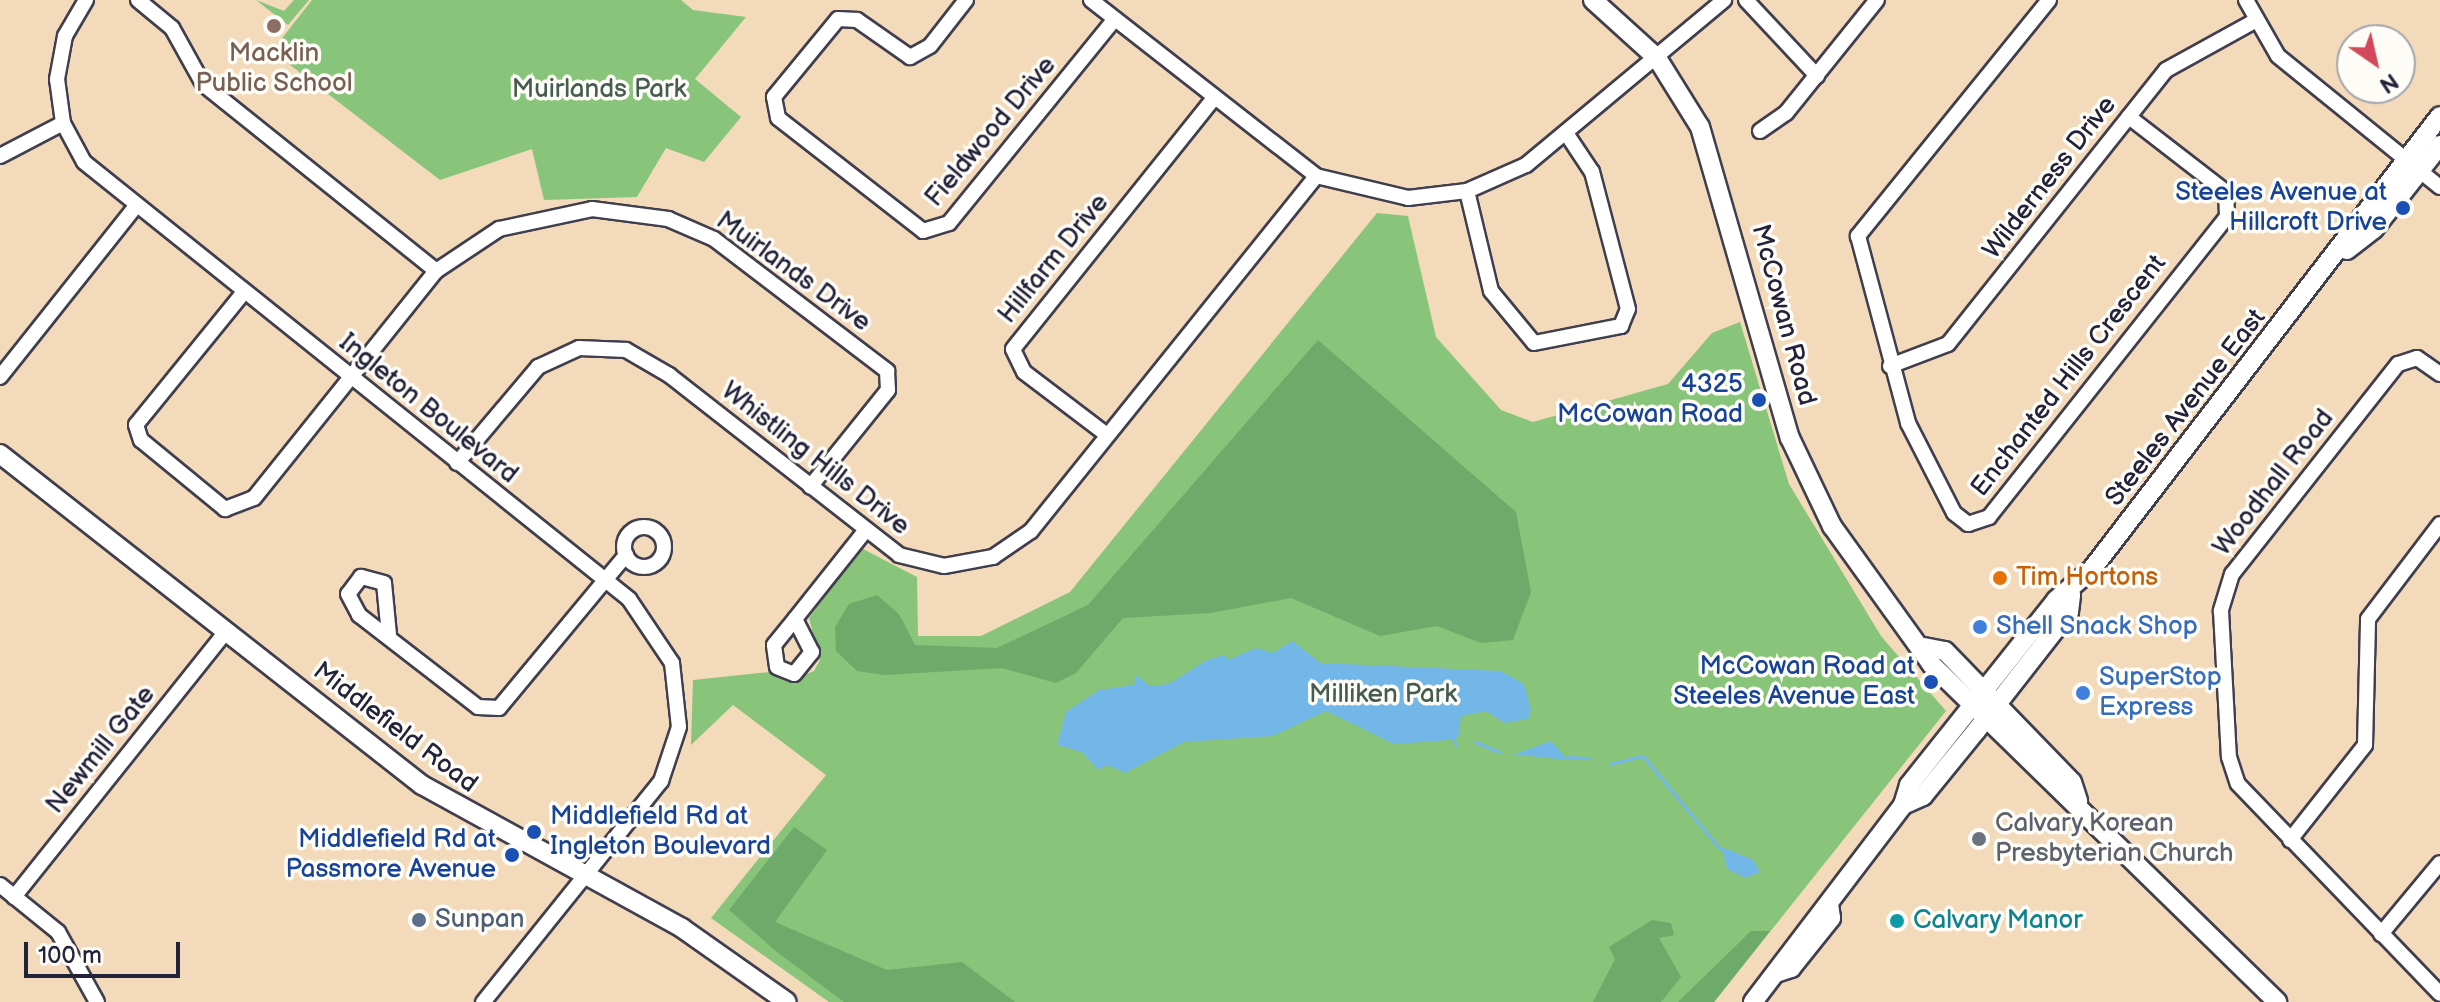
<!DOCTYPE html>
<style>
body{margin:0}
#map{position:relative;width:2440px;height:1002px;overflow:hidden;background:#f2dabb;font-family:"Balsamiq Sans",sans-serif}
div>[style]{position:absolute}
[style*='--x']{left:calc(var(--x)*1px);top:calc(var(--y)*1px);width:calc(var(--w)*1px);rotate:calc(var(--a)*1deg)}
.green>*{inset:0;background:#88c479}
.forest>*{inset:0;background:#6eaa69}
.water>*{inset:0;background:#73b7e9}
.stream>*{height:3px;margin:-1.5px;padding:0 1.5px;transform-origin:1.5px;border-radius:1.5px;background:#73b7e9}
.roads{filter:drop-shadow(2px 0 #413e4e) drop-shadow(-2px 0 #413e4e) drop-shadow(0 2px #413e4e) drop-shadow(0 -2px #413e4e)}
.minor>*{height:14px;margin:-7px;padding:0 7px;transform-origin:7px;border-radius:7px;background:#fff}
.minor>.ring{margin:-7px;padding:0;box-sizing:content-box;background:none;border:14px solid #fff;border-radius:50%}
.major>*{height:18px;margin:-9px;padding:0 9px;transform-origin:9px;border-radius:9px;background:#fff}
.dots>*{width:22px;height:22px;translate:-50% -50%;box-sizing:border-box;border:4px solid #fdfcf7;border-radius:50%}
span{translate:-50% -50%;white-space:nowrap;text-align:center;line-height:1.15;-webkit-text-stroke:7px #fdfcf7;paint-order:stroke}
.education-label{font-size:26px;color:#785e54}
.park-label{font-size:26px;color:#465b51}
.street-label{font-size:26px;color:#22223b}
.transit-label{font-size:26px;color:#164399}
.right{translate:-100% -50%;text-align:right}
.left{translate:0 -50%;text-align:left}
.food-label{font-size:26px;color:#c56008}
.shop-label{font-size:26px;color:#366cbe}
.worship-label{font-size:26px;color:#5b616d}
.service-label{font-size:26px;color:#4e5e75}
.culture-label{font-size:26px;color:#0d838f}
.north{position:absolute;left:2336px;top:24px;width:80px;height:80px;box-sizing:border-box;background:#fdfcf7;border:2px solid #a5a5ac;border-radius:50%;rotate:146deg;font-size:22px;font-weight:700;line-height:32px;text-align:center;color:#22223b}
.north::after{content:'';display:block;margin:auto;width:28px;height:36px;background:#d1495b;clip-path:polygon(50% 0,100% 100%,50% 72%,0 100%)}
.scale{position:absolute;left:24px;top:942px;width:156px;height:36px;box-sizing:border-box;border:4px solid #22223b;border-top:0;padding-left:10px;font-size:24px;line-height:28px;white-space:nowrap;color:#22223b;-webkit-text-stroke:6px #fdfcf7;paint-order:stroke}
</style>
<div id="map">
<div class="green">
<i style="clip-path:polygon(256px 0,284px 11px,294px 0,309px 0,288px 25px)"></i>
<i style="clip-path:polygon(312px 0,681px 0,693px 10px,746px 17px,695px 79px,741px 117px,704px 162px,666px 148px,637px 197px,544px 200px,532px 149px,440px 180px,272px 51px)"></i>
<i style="clip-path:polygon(1377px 213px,1408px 216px,1436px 337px,1501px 410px,1533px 422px,1668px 384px,1712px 333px,1740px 322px,1789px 484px,1881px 636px,1946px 711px,1714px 1002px,829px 1002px,711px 918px,826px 775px,733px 705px,691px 745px,693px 680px,770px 672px,787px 682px,814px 671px,820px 660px,809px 618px,861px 548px,917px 577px,918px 636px,981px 636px,1070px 592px)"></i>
</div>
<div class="forest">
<i style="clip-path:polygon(1318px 340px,1516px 512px,1531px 592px,1513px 640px,1481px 643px,1437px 626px,1380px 636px,1291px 598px,1211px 613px,1123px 618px,1076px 673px,1056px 683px,1002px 668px,884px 675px,857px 671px,836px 651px,835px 627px,849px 604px,877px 595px,899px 614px,915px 645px,997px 648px,1088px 605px)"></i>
<i style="clip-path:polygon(794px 827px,827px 850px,775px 922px,887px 970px,962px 962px,1015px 1002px,844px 1002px,777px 952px,729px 910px)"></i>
<i style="clip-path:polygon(1652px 920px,1671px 923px,1674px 935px,1659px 938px,1681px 977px,1661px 1002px,1593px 1002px,1615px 959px,1609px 947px)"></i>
<i style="clip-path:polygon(1751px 931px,1770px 931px,1714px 1002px,1678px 1002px)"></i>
</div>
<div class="water">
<i style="clip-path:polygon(1292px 641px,1321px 663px,1501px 671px,1524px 684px,1531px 710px,1528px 719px,1504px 723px,1486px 711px,1461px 716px,1459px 736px,1449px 740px,1394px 744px,1326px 711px,1273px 736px,1184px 742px,1125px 773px,1107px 765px,1098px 770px,1082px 752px,1057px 745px,1066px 712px,1099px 690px,1134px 685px,1136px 675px,1150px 686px,1169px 684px,1207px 660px,1225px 655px,1228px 660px,1256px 648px,1273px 653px)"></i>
<i style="clip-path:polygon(1551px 741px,1568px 760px,1500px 753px,1518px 753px)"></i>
<i style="clip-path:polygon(1722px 847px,1753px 860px,1760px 872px,1745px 878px,1727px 869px)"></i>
</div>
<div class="stream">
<i style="--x:1453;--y:738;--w:8;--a:67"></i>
<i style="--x:1475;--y:742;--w:27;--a:22"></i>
<i style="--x:1568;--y:757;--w:22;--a:3"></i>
<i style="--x:1610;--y:764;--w:34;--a:-14"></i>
<i style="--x:1643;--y:756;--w:121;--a:50.4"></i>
</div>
<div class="roads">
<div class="minor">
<i style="--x:86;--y:0;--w:42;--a:120.3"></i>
<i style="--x:65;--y:36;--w:44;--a:100.5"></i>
<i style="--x:57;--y:79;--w:44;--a:82.2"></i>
<i style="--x:63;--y:123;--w:44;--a:61.7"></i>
<i style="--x:84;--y:162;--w:699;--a:38.72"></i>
<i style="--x:629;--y:599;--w:77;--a:56.1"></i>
<i style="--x:672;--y:663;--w:64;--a:83.8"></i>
<i style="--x:679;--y:727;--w:57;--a:108.4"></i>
<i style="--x:661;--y:781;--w:284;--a:128.8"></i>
<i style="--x:138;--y:0;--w:44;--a:39.5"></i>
<i style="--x:172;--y:28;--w:64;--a:61"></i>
<i style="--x:203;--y:84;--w:299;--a:38.7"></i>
<i style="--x:966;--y:0;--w:58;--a:128"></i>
<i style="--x:930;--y:46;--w:23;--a:151"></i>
<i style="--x:910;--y:57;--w:65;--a:-145.1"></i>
<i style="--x:857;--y:20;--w:19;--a:-177"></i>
<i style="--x:838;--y:19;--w:101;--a:129.4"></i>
<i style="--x:774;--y:97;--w:21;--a:79"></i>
<i style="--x:778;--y:118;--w:184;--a:37.9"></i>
<i style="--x:923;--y:231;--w:27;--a:-17"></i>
<i style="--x:949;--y:223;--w:263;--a:-50.9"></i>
<i style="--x:1091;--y:0;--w:286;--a:38"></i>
<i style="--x:1316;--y:176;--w:95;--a:13.4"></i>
<i style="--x:1408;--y:198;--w:59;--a:-6.8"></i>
<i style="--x:1467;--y:191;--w:64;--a:-23.8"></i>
<i style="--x:1526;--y:165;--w:258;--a:-39.8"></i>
<i style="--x:1746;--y:0;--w:104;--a:46.9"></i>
<i style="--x:2049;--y:0;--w:304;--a:129"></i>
<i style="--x:1858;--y:236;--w:194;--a:75"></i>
<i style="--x:1908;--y:423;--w:101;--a:62.9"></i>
<i style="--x:1954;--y:513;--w:18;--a:38"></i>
<i style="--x:1968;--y:524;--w:22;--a:-18"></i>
<i style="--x:1989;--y:517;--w:383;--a:-51.6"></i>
<i style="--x:2227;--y:217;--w:25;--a:-92"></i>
<i style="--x:2226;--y:192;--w:123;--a:-142.3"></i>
<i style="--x:2246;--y:0;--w:64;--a:60.3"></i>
<i style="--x:2278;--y:56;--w:208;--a:39"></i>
<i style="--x:1760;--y:131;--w:32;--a:-35"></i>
<i style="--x:1786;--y:113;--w:145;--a:-51.2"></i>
<i style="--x:0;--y:156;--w:71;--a:-27.6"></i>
<i style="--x:1467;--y:191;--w:103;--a:76.5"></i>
<i style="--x:1491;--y:291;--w:67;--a:50.4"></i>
<i style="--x:1534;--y:343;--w:89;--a:-11.1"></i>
<i style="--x:1621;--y:326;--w:18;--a:-68"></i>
<i style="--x:1628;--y:309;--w:142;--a:-104.7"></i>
<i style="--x:1592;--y:172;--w:47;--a:-123.7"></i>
<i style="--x:244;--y:292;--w:171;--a:129.1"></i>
<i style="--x:136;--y:425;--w:16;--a:72"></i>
<i style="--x:141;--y:440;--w:109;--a:39.4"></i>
<i style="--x:225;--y:509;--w:31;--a:-21"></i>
<i style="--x:254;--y:498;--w:291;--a:-51.3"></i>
<i style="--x:436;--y:271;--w:76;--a:-33.7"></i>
<i style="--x:499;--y:229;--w:95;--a:-12.1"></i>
<i style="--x:592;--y:209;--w:77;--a:7.5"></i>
<i style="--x:668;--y:219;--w:50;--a:23.5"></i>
<i style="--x:714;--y:239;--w:218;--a:37.3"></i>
<i style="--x:887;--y:371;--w:19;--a:87"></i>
<i style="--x:888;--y:390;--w:124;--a:128.8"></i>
<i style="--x:1890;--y:366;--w:62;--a:-20.8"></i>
<i style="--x:1948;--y:344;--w:350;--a:-51.5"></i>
<i style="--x:2166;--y:70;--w:99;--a:-28.9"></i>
<i style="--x:2440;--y:374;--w:28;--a:-145"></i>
<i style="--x:2417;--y:358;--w:20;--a:162"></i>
<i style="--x:2398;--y:364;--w:268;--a:128.3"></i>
<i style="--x:2232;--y:574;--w:39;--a:107"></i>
<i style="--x:2221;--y:611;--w:146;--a:86.9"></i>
<i style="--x:2229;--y:757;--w:28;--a:72"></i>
<i style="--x:2238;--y:784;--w:291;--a:46.1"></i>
<i style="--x:0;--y:377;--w:217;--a:-51.5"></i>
<i style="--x:1107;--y:435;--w:104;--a:-142.8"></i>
<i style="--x:1024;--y:372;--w:25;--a:-116"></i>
<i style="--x:1013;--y:349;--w:322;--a:-51.3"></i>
<i style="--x:457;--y:463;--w:126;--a:-49.8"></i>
<i style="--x:538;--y:367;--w:45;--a:-24.9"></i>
<i style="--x:579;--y:348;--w:47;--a:2.4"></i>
<i style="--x:626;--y:350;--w:50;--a:30.2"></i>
<i style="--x:669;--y:375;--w:292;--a:38"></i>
<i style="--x:899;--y:555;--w:46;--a:13.7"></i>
<i style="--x:944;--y:566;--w:50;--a:-10.4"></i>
<i style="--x:993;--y:557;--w:46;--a:-34.4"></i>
<i style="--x:1031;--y:531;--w:455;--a:-51.2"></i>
<i class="ring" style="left:624px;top:527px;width:26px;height:26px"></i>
<i style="--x:795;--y:619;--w:37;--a:63"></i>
<i style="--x:812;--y:652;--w:28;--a:129"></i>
<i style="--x:794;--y:674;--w:18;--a:-158"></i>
<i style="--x:777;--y:667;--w:22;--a:-98"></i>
<i style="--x:774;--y:645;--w:33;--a:-51"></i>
<i style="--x:795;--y:619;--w:112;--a:-51.5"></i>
<i style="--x:389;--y:635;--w:52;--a:-95.5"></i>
<i style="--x:384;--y:583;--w:24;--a:-165"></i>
<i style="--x:361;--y:577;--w:21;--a:127"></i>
<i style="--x:348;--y:594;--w:24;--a:62"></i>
<i style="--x:359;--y:615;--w:150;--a:37.7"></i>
<i style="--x:478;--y:707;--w:21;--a:3"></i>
<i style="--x:499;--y:708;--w:199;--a:-50.3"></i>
<i style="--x:2290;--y:840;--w:121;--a:-51.7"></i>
<i style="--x:2365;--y:745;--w:126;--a:-88.6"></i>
<i style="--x:2368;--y:619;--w:119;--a:-52.8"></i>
<i style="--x:0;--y:885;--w:75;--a:39"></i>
<i style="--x:58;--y:932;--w:80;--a:60.9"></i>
<i style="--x:14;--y:897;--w:338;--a:-51.4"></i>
<i style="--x:2381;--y:934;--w:92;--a:-50.3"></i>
</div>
<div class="major">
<i style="--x:1593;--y:0;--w:86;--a:42.2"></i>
<i style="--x:1657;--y:58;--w:81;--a:58.1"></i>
<i style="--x:1700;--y:127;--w:324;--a:73.9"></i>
<i style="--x:1790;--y:438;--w:98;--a:64.5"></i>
<i style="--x:1832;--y:526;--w:170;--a:54.3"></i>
<i style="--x:1931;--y:664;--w:484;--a:44.3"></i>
<i style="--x:2347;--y:250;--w:34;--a:-38"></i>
<i style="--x:2374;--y:229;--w:107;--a:-51.8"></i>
<i style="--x:0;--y:454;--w:536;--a:38.11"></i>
<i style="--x:422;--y:785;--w:297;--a:28.8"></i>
<i style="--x:682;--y:928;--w:128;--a:35.2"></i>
<i style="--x:1924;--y:647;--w:21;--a:11"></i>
<i style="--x:1945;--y:651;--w:182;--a:45.9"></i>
<i style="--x:2072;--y:782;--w:20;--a:72"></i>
<i style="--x:1903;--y:805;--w:22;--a:-24"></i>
<i style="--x:1923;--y:796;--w:84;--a:-50.8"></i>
<i style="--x:1976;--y:731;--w:151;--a:-52"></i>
<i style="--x:2069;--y:612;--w:17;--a:-83"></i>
<i style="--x:1776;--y:973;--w:16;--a:-18"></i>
<i style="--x:1791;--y:968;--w:64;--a:-51.3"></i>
<i style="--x:1831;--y:918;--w:14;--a:-98"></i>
<i style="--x:1753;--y:1002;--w:248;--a:-52.7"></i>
<i style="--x:1903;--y:805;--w:21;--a:-73"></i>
<i style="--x:1909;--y:785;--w:236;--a:-51.5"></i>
<i style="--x:2056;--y:600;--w:48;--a:-40.7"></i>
<i style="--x:2092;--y:569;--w:571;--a:-52.47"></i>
</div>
</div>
<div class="dots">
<i style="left:274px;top:26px;background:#8d6e63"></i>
<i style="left:2403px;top:208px;background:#1a4fb4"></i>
<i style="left:1759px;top:400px;background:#1a4fb4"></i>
<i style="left:2000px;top:578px;background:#e8710a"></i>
<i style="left:1980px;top:627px;background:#3f7fe0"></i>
<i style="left:1931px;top:682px;background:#1a4fb4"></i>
<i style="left:2083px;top:693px;background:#3f7fe0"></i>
<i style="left:534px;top:832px;background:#1a4fb4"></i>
<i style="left:1979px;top:839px;background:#6b7280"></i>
<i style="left:512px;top:855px;background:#1a4fb4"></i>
<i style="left:419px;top:920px;background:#5c6f8a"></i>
<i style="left:1897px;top:921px;background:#0f9aa8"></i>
</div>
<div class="education-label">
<span style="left:274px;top:69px">Macklin<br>Public School</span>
</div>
<div class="park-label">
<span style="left:599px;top:90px">Muirlands Park</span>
<span style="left:1383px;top:695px">Milliken Park</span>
</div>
<div class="street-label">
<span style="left:991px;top:132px;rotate:-50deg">Fieldwood Drive</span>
<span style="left:2050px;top:178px;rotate:-52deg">Wilderness Drive</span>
<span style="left:1054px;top:259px;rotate:-51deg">Hillfarm Drive</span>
<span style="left:793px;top:272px;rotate:36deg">Muirlands Drive</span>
<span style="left:1783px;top:315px;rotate:75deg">McCowan Road</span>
<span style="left:2069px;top:376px;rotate:-52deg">Enchanted Hills Crescent</span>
<span style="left:2186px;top:408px;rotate:-52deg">Steeles Avenue East</span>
<span style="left:428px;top:409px;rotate:39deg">Ingleton Boulevard</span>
<span style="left:815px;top:459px;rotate:38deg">Whistling Hills Drive</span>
<span style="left:2274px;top:483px;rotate:-52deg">Woodhall Road</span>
<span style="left:395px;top:728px;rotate:37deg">Middlefield Road</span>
<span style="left:101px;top:750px;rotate:-51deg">Newmill Gate</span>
</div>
<div class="transit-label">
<span class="right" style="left:2387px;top:208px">Steeles Avenue at<br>Hillcroft Drive</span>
<span class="right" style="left:1743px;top:400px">4325<br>McCowan Road</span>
<span class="right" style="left:1915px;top:682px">McCowan Road at<br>Steeles Avenue East</span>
<span class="left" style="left:550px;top:832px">Middlefield Rd at<br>Ingleton Boulevard</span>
<span class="right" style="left:496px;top:855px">Middlefield Rd at<br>Passmore Avenue</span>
</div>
<div class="food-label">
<span class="left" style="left:2016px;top:578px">Tim Hortons</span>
</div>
<div class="shop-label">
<span class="left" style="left:1996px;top:627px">Shell Snack Shop</span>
<span class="left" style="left:2099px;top:693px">SuperStop<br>Express</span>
</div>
<div class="worship-label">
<span class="left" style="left:1995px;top:839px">Calvary Korean<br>Presbyterian Church</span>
</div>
<div class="service-label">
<span class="left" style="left:435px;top:920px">Sunpan</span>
</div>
<div class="culture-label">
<span class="left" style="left:1913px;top:921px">Calvary Manor</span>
</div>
<div class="north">N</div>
<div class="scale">100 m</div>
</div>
